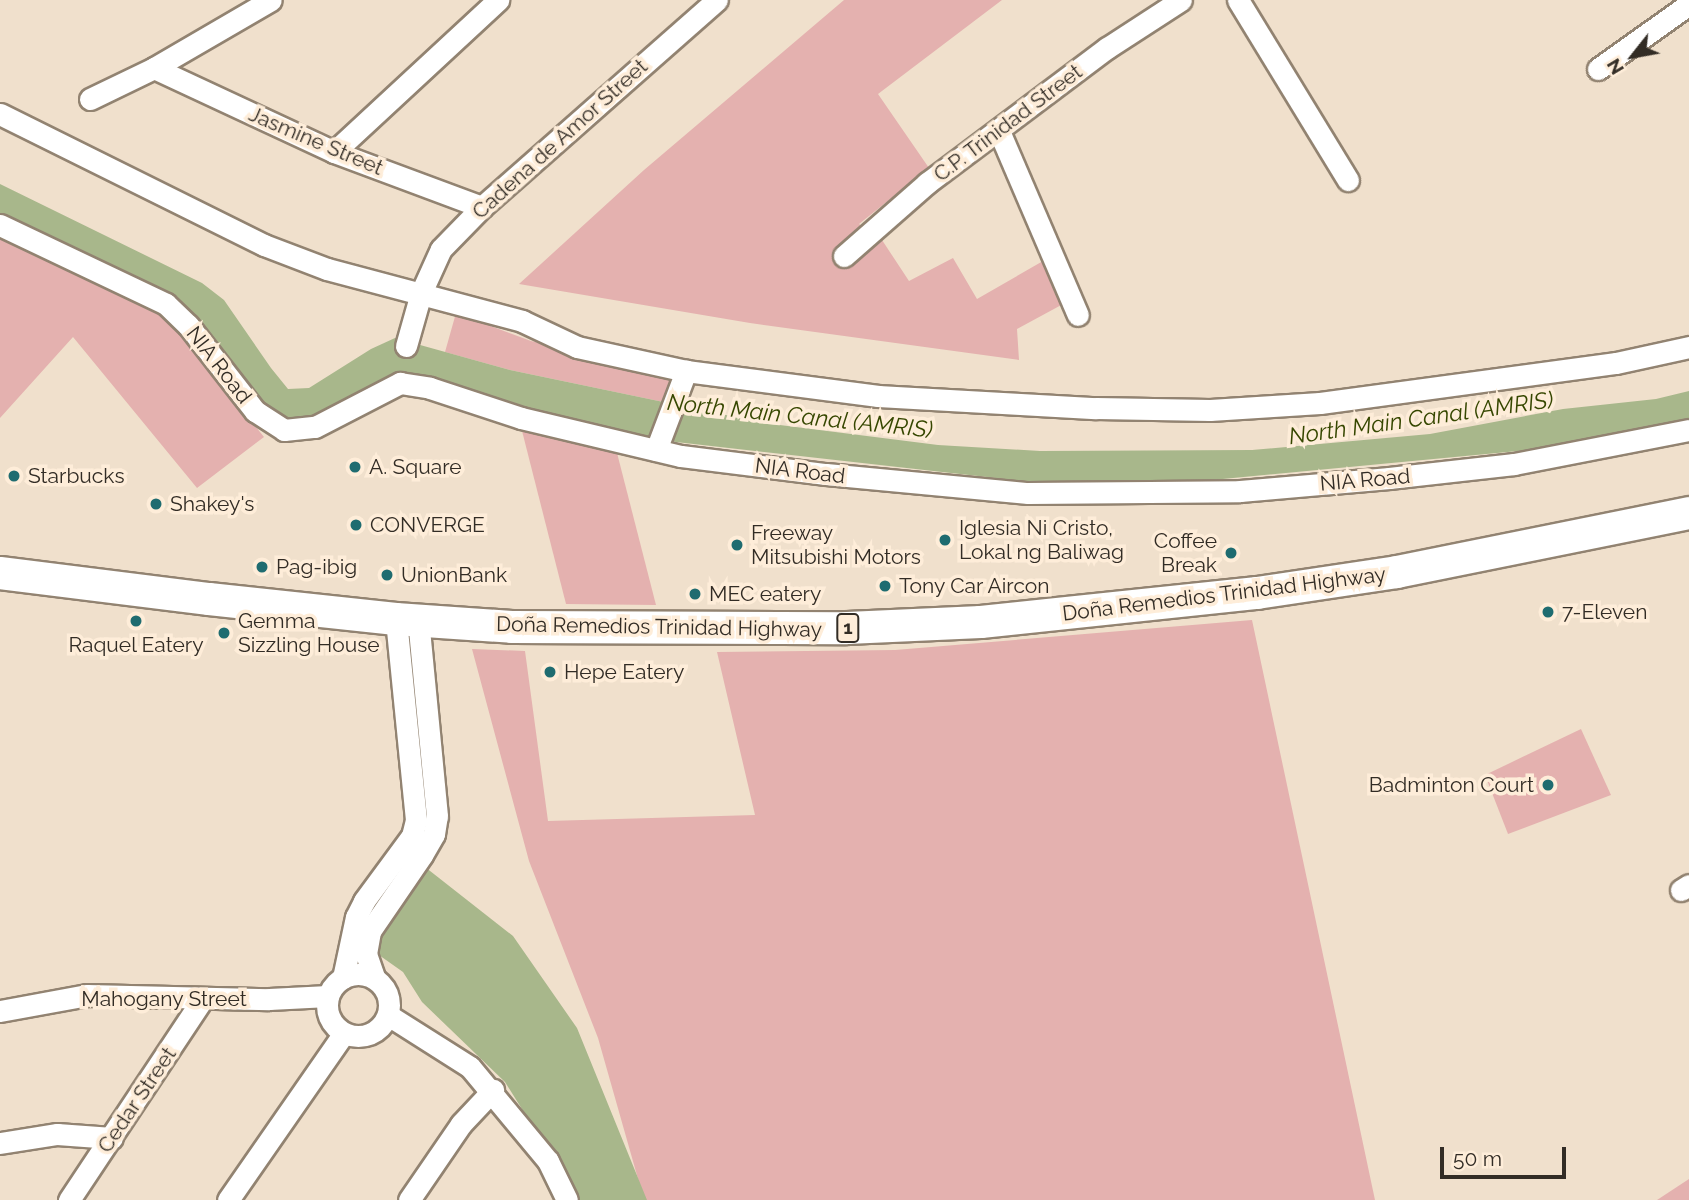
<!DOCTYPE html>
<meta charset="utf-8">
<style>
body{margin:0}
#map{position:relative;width:1689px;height:1200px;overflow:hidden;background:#f0e0cc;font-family:Raleway,sans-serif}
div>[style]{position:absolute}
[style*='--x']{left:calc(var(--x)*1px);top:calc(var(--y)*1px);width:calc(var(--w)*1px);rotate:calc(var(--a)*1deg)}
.green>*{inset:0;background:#e4b1af}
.water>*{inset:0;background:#a8b78b}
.roads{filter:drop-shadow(2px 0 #928371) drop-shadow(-2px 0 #928371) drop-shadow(0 2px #928371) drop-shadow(0 -2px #928371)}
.minor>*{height:21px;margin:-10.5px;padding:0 10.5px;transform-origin:10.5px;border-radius:10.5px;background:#fff}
.minor>.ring{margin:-10.5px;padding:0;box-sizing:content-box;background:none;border:21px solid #fff;border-radius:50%}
.highway>*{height:32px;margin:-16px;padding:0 16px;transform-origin:16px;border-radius:16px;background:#fff}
.dots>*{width:19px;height:19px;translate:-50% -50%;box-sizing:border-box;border:4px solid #feedd9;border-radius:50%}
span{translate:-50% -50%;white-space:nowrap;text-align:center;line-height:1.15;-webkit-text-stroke:7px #feedd9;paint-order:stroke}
.shield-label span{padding:2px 5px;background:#feedd9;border:2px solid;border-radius:5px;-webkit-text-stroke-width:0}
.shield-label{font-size:19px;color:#322c25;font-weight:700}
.street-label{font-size:21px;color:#322c25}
.poi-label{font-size:21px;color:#322c25}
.left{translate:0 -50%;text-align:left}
.right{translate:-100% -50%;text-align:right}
.water-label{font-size:23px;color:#364700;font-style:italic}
.north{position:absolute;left:1598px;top:21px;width:70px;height:70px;-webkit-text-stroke:5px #feedd9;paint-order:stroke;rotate:239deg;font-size:19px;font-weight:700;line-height:28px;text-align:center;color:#322c25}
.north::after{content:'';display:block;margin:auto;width:24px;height:32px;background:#322c25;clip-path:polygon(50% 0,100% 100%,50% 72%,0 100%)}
.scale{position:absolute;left:1440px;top:1147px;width:126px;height:32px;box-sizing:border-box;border:4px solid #322c25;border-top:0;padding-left:9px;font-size:21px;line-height:24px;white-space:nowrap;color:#322c25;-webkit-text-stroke:5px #feedd9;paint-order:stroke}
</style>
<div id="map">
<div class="green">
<i style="clip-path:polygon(844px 0,1002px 0,878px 94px,929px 168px,859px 224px,882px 240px,909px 281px,953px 258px,977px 299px,1043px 261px,1065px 303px,1017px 329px,1019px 360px,750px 323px,519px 284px,644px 170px)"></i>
<i style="clip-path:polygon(0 236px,165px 313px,264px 437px,197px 488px,73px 337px,0 418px)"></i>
<i style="clip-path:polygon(456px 313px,531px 341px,677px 374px,668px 403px,510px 370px,445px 352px)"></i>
<i style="clip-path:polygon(521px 427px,616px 449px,656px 605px,566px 604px)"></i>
<i style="clip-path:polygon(1252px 620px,1375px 1200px,644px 1200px,598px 1038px,529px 861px,472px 649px,525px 651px,548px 821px,755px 815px,717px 652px,895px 650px)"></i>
<i style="clip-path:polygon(1581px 729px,1611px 795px,1508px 834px,1485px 775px)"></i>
<i style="clip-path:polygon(1689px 1179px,1689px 1200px,1657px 1200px)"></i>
</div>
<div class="water">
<i style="clip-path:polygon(0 184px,202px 283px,224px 300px,271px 368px,288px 389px,309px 388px,371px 349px,395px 338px,510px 370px,764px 423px,938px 445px,1040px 451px,1252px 450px,1430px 434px,1563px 409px,1656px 399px,1689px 391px,1689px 418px,1539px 449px,1202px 481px,1040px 483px,676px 442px,554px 416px,440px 381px,295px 423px,276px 418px,254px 401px,184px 304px,0 214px)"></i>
<i style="clip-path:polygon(425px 867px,513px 936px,577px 1028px,647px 1200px,579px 1200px,505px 1082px,422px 1002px,403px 972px,369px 948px)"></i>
</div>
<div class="roads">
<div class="minor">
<i style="--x:1238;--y:0;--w:211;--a:58.6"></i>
<i style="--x:154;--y:68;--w:199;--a:25"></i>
<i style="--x:334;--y:152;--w:158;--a:20.4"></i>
<i style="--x:1598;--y:69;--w:112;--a:-35.5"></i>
<i style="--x:90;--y:99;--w:71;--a:-25.8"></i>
<i style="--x:154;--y:68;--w:135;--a:-30.2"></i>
<i style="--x:0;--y:114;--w:295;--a:26.4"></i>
<i style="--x:264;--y:245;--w:67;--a:20.9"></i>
<i style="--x:327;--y:269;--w:202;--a:14.9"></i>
<i style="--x:522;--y:321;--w:61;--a:25.3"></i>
<i style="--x:577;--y:347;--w:112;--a:12.4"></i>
<i style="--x:686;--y:371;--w:194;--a:7.4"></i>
<i style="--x:878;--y:396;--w:218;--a:3.2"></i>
<i style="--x:1096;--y:408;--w:114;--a:1"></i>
<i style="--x:1210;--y:410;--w:110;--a:-3.6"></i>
<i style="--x:1320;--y:403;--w:299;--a:-7.7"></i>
<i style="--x:1616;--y:363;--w:75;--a:-12.4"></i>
<i style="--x:999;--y:131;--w:200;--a:66.8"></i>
<i style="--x:334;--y:152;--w:224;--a:-42.8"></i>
<i style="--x:0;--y:225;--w:184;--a:25.4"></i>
<i style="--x:166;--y:304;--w:30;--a:44"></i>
<i style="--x:188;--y:325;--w:109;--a:52.1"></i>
<i style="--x:255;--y:411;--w:35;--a:33"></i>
<i style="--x:284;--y:430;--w:31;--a:-6"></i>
<i style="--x:315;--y:427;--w:96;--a:-27.4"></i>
<i style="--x:400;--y:383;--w:30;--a:9"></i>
<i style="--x:430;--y:388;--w:96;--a:18.2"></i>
<i style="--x:521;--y:418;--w:164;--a:13.4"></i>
<i style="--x:681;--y:456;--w:146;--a:7.1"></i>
<i style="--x:826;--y:474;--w:203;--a:5.4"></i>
<i style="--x:1028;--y:493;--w:212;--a:-0.5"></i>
<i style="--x:1240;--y:491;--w:150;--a:-5"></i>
<i style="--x:1389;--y:478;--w:126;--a:-6.4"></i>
<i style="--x:1514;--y:464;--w:178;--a:-11"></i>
<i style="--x:844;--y:256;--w:111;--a:-41.3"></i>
<i style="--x:927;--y:183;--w:225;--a:-36.9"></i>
<i style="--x:1107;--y:48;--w:88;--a:-33"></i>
<i style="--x:406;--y:346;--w:55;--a:-74.2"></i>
<i style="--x:421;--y:293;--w:48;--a:-65.6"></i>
<i style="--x:441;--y:249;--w:59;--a:-45.7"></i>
<i style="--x:482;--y:207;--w:313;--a:-41.4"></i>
<i style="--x:656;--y:450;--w:85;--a:-69.2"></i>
<i style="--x:1681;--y:890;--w:9;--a:-32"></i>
<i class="ring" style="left:327px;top:974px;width:41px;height:41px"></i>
<i style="--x:374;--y:977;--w:24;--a:-109"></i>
<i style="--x:366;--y:954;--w:23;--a:-80"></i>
<i style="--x:370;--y:931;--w:92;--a:-55.6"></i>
<i style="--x:422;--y:855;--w:24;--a:-60"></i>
<i style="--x:434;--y:834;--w:18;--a:-81"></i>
<i style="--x:437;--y:816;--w:197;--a:-95.5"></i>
<i style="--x:343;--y:978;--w:62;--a:-78"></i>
<i style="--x:356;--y:917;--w:18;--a:-63"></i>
<i style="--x:364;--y:901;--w:81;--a:-53.6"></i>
<i style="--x:412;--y:836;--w:16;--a:-76"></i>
<i style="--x:416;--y:820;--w:202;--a:-95.7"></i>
<i style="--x:0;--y:1011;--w:88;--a:-10.4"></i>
<i style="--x:87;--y:995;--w:182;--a:1.3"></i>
<i style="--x:269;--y:999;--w:59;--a:-2.9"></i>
<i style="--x:388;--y:1015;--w:97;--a:32.4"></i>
<i style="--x:470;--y:1067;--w:122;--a:50.3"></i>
<i style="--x:548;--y:1161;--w:43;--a:64"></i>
<i style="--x:0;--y:1143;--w:58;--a:-9"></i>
<i style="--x:57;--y:1134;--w:55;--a:4.2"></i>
<i style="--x:69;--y:1200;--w:242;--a:-56.4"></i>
<i style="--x:228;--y:1200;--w:203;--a:-55.2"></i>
<i style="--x:409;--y:1200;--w:92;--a:-55.6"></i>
<i style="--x:461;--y:1124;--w:47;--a:-46.7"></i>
</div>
<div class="highway">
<i style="--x:0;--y:573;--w:211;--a:7.1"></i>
<i style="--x:209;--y:599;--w:188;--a:6.1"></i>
<i style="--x:396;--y:619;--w:116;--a:3.9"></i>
<i style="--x:512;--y:627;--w:335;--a:0.2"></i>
<i style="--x:847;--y:628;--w:134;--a:-2.6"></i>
<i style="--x:981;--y:622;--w:278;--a:-6"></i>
<i style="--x:1257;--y:593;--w:142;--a:-8.5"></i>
<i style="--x:1397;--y:572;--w:298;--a:-11.4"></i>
</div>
</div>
<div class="dots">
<i style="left:355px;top:467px;background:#1f6c70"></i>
<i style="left:14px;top:476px;background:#1f6c70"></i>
<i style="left:156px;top:504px;background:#1f6c70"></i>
<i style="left:356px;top:525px;background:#1f6c70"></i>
<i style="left:945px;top:540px;background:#1f6c70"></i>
<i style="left:737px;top:545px;background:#1f6c70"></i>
<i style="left:1231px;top:553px;background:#1f6c70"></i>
<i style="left:262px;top:567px;background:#1f6c70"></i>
<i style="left:387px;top:575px;background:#1f6c70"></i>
<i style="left:885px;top:586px;background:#1f6c70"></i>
<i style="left:695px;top:594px;background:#1f6c70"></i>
<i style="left:1548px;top:612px;background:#1f6c70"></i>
<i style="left:136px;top:621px;background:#1f6c70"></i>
<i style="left:224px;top:633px;background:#1f6c70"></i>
<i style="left:550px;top:672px;background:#1f6c70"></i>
<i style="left:1548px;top:785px;background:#1f6c70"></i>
</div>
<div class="shield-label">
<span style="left:848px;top:628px">1</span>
</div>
<div class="street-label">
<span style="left:1008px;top:123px;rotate:-37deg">C.P. Trinidad Street</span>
<span style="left:560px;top:139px;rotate:-42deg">Cadena de Amor Street</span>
<span style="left:316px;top:141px;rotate:23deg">Jasmine Street</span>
<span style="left:219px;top:365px;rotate:52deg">NIA Road</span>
<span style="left:800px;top:471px;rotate:7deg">NIA Road</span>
<span style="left:1365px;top:480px;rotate:-5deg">NIA Road</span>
<span style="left:1224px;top:594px;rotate:-7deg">Doña Remedios Trinidad Highway</span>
<span style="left:659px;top:627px;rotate:1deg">Doña Remedios Trinidad Highway</span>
<span style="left:164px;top:999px">Mahogany Street</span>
<span style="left:137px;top:1100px;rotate:-56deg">Cedar Street</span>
</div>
<div class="poi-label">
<span class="left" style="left:369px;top:467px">A. Square</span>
<span class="left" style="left:28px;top:476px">Starbucks</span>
<span class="left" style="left:170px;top:504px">Shakey's</span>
<span class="left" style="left:370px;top:525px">CONVERGE</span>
<span class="left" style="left:959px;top:540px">Iglesia Ni Cristo,<br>Lokal ng Baliwag</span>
<span class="left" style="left:751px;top:545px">Freeway<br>Mitsubishi Motors</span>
<span class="right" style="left:1217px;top:553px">Coffee<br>Break</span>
<span class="left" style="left:276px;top:567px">Pag-ibig</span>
<span class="left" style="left:401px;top:575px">UnionBank</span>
<span class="left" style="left:899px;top:586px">Tony Car Aircon</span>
<span class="left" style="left:709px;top:594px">MEC eatery</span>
<span class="left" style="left:1562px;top:612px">7-Eleven</span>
<span class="left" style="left:238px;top:633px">Gemma<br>Sizzling House</span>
<span style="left:136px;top:645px">Raquel Eatery</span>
<span class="left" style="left:564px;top:672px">Hepe Eatery</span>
<span class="right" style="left:1534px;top:785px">Badminton Court</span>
</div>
<div class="water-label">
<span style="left:800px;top:416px;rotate:6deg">North Main Canal (AMRIS)</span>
<span style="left:1421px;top:418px;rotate:-8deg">North Main Canal (AMRIS)</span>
</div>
<div class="north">N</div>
<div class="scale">50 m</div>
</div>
